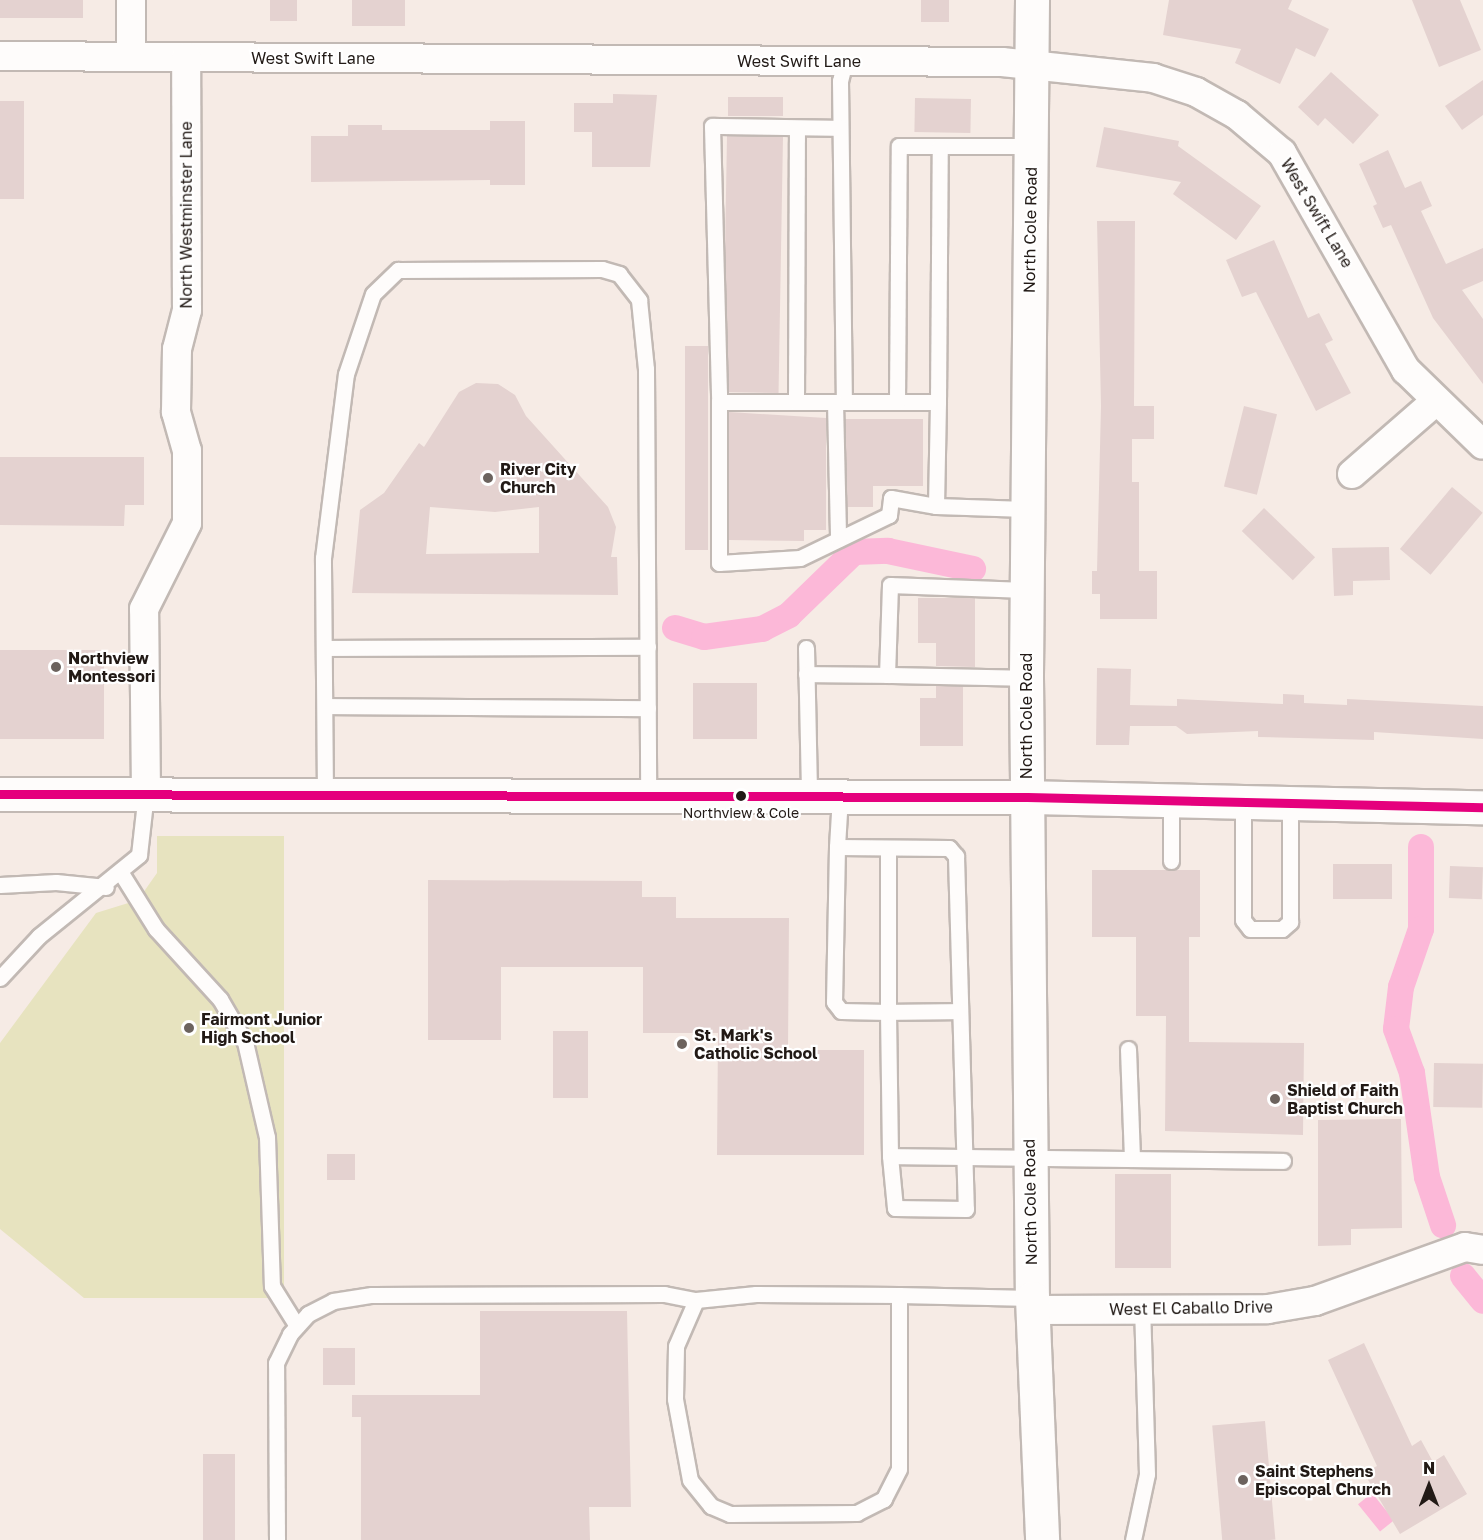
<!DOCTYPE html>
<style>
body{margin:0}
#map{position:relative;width:1483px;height:1540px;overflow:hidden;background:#f6ebe5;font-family:"Golos Text",sans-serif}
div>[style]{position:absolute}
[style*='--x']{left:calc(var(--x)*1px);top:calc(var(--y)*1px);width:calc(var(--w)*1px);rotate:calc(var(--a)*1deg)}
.green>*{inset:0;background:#e7e3bf}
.water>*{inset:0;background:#fcb8d8;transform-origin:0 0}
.canal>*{height:26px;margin:-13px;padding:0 13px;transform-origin:13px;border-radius:13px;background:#fcb8d8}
.building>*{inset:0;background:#e4d2d0;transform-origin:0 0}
.roads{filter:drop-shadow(2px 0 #c2b9b4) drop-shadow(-2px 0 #c2b9b4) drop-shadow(0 2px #c2b9b4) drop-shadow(0 -2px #c2b9b4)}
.service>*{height:15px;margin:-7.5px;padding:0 7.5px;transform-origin:7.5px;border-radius:7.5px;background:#fefcfb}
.minor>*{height:28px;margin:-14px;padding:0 14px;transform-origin:14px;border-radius:14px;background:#fefcfb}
.tertiary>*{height:33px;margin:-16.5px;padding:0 16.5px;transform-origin:16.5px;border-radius:16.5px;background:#fefcfb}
.secondary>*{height:33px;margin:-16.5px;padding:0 16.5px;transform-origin:16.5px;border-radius:16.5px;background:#fefcfb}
.bus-1>*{height:9px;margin:-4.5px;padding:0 4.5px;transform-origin:4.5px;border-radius:4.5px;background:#e5007d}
.dots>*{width:16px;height:16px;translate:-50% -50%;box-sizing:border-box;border:3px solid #fff;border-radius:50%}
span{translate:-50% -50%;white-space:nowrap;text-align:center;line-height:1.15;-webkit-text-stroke:4.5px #fff;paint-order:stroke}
.bus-label{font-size:14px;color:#221a16}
.street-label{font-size:16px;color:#221a16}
.poi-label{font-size:16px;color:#221a16;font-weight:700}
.left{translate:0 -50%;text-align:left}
.north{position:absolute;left:1399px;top:1456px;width:60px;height:60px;-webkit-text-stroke:4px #fff;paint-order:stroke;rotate:0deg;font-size:16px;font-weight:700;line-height:24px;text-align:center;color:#221a16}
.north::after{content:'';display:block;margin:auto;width:21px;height:27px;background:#221a16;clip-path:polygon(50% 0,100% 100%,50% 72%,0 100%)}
</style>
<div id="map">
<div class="green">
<i style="clip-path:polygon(157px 836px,284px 836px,284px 1298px,84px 1298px,0 1229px,0 1043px,96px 913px,138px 900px,157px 873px)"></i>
</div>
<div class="water">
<i style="left:1372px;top:1493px;width:35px;height:18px;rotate:51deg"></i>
</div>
<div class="canal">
<i style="--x:675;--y:628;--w:30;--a:17"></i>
<i style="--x:704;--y:637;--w:59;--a:-7.9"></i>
<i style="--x:762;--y:629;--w:30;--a:-27"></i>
<i style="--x:789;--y:615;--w:91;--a:-44.1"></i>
<i style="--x:854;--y:552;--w:34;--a:-2"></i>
<i style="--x:888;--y:551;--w:87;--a:12"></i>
<i style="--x:1421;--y:847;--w:82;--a:90"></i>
<i style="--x:1421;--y:929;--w:61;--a:109"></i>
<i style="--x:1401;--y:987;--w:42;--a:96.8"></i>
<i style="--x:1396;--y:1029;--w:47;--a:70"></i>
<i style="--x:1412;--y:1073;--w:105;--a:81.8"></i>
<i style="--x:1427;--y:1177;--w:51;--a:71.6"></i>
<i style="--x:1463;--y:1276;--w:32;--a:51"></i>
</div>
<div class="building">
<i style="left:0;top:0;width:83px;height:18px"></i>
<i style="left:270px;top:0;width:27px;height:21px"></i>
<i style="left:352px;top:0;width:53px;height:26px"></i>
<i style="left:921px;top:0;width:28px;height:22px"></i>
<i style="clip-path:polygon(1169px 0,1292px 0,1288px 9px,1329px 29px,1315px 57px,1296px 48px,1280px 84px,1235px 63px,1241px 49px,1163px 35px)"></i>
<i style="clip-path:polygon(1412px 0,1460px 0,1481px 50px,1439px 67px)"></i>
<i style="clip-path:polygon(1331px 72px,1379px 115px,1353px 144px,1325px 118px,1318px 126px,1298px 107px)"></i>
<i style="clip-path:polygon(1483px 80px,1483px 115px,1462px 130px,1445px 106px)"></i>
<i style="clip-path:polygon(613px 94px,657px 95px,650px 167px,592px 167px,592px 132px,574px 132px,574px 103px,613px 103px)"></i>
<i style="left:728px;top:97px;width:55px;height:19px"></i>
<i style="left:915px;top:98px;width:56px;height:34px;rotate:1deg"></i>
<i style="left:0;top:101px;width:24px;height:98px"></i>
<i style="clip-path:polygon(490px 121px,525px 121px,525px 185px,490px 185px,490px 180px,311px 182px,311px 136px,348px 136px,348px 125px,382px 125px,382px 130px,490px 130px)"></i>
<i style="clip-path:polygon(1104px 127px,1179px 141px,1178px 146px,1261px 206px,1236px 240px,1173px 194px,1181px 182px,1096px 167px)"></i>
<i style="left:727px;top:136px;width:56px;height:256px;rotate:1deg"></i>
<i style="clip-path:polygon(1388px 150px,1405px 188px,1421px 181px,1432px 206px,1421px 211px,1446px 264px,1483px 248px,1483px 281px,1462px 290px,1483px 319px,1483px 384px,1433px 318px,1391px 225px,1383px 228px,1373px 206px,1377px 204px,1359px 164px)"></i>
<i style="clip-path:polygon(1097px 221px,1135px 221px,1134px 406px,1154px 406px,1154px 439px,1132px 439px,1132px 482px,1139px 482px,1139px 571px,1157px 571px,1157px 619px,1100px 619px,1100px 594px,1092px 594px,1092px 571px,1097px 571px,1101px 406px)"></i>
<i style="clip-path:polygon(1274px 240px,1308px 318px,1319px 313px,1333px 340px,1325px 344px,1351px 393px,1316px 411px,1256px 292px,1242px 297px,1226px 260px)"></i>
<i style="left:685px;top:346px;width:23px;height:204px"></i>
<i style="clip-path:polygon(evenodd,476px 383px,498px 384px,515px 395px,526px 416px,608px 507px,616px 527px,611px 557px,617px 557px,618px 595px,352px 593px,360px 510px,384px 493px,419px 443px,424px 447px,459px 392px,476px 383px,430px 507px,495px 512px,539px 507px,539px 553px,426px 554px,430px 507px)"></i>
<i style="left:1244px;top:406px;width:34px;height:83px;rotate:14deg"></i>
<i style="clip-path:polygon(729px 412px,826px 418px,826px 530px,804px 530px,804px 541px,729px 540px)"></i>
<i style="clip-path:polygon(845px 419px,923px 419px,923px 486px,873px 486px,873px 507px,847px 507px)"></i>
<i style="clip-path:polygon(0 457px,144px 457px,144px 505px,125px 505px,124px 526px,0 525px)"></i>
<i style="left:1452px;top:487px;width:40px;height:81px;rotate:40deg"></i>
<i style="left:1264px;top:508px;width:71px;height:32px;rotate:44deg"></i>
<i style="clip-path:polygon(1389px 547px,1390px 580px,1353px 581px,1353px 595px,1334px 596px,1332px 548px)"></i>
<i style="clip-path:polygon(918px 598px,975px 598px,975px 667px,936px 666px,936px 643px,918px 643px)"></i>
<i style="left:0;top:650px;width:104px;height:89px"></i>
<i style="clip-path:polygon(1097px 668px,1131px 669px,1130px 705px,1177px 706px,1177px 699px,1283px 704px,1283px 694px,1304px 695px,1304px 703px,1347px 705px,1347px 699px,1483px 706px,1483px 739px,1374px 732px,1374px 740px,1258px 737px,1258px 731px,1187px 734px,1176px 726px,1130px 726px,1129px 745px,1096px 745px)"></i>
<i style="left:693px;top:683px;width:64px;height:56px"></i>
<i style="clip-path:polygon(936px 686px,963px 686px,963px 746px,920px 746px,920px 698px,936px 698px)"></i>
<i style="left:1333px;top:864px;width:59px;height:35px"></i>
<i style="left:1450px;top:866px;width:33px;height:32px;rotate:2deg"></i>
<i style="clip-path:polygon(1092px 870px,1200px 870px,1200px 937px,1189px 937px,1189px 1042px,1304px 1043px,1303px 1135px,1165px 1131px,1166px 1016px,1136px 1016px,1136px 937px,1092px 937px)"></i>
<i style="clip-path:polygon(428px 880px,642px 881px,642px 897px,676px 897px,676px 918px,789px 918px,788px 1050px,864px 1050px,864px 1155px,717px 1155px,718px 1033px,643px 1033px,643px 967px,501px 967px,501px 1040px,428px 1040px)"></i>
<i style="left:553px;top:1031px;width:35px;height:67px"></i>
<i style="left:1434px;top:1063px;width:49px;height:44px;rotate:1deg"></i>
<i style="clip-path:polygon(1401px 1119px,1402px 1228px,1351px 1229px,1351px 1245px,1318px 1246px,1318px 1120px)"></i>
<i style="left:327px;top:1154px;width:28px;height:26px"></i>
<i style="left:1115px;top:1174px;width:56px;height:94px"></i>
<i style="clip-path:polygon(480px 1311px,627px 1311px,631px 1507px,589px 1507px,590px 1540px,361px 1540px,361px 1417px,352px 1417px,352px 1395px,480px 1395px)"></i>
<i style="clip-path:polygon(1364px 1343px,1412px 1446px,1421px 1440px,1433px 1462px,1444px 1455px,1467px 1494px,1400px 1534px,1364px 1473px,1377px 1466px,1328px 1360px)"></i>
<i style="left:323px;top:1348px;width:32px;height:37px"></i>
<i style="left:1265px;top:1421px;width:119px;height:53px;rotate:85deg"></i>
<i style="left:203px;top:1454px;width:32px;height:86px"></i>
</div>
<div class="roads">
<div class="service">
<i style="--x:845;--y:61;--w:21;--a:104"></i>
<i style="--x:840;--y:81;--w:321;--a:89.3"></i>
<i style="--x:844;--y:402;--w:94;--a:0"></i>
<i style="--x:938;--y:402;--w:104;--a:91.1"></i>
<i style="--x:936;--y:506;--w:90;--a:1.9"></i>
<i style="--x:840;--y:128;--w:128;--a:-179.1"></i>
<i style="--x:712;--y:126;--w:276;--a:88.5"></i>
<i style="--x:719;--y:402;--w:125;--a:0"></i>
<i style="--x:719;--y:402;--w:161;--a:90"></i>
<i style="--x:719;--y:563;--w:81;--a:-3.5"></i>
<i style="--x:800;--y:558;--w:99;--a:-25.8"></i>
<i style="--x:889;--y:515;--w:17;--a:-83"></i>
<i style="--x:891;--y:498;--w:46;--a:10.1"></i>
<i style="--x:796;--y:402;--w:274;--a:-89.8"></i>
<i style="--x:835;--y:402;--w:137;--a:88.7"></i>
<i style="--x:897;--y:402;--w:256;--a:-89.6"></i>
<i style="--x:899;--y:146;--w:131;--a:0"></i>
<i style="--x:938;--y:402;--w:256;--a:-89.6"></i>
<i style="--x:1025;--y:590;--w:135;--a:-177.9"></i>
<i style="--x:890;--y:585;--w:90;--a:91.9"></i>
<i style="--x:887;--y:675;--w:139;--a:1.2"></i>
<i style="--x:324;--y:648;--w:324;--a:-0.2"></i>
<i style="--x:806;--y:648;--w:148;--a:88.8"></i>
<i style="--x:806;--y:674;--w:81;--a:0.7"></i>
<i style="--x:325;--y:706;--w:323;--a:0.4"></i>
<i style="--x:325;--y:794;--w:236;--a:-90.5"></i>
<i style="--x:323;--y:558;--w:185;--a:-82.9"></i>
<i style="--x:346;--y:374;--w:84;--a:-71.4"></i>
<i style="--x:373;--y:294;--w:35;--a:-44"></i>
<i style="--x:398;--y:270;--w:204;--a:-0.3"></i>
<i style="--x:602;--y:269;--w:18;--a:16"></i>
<i style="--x:619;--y:274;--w:33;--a:52"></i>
<i style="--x:639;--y:300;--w:69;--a:84.2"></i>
<i style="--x:646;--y:369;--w:426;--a:89.7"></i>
<i style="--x:840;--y:796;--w:51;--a:93.4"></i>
<i style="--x:837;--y:847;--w:112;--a:0.5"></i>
<i style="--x:949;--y:848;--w:11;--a:49"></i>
<i style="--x:956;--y:856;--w:353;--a:88.4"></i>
<i style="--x:966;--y:1209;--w:71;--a:-179.2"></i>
<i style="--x:895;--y:1208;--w:52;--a:-95.5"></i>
<i style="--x:1171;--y:800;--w:61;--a:90"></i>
<i style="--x:1243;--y:802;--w:118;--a:90"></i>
<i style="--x:1243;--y:920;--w:11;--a:52"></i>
<i style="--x:1250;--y:929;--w:32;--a:0"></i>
<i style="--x:1282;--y:929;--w:11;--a:-41"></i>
<i style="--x:1290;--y:922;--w:119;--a:-90"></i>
<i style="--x:837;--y:847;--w:155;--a:91.1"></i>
<i style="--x:834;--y:1002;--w:11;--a:52"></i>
<i style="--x:841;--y:1011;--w:47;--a:1.2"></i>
<i style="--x:888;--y:1012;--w:144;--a:89.2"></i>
<i style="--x:890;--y:1156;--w:393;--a:0.7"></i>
<i style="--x:888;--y:848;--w:164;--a:90"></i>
<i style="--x:888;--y:1012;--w:71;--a:-0.8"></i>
<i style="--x:121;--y:873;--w:66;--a:58"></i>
<i style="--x:156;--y:929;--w:95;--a:47.6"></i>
<i style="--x:220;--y:999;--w:50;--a:59.8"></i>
<i style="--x:245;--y:1042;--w:98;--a:77"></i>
<i style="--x:267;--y:1137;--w:149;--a:88.1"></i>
<i style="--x:272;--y:1286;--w:47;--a:58"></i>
<i style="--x:0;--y:885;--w:56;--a:-3.1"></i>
<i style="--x:56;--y:882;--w:50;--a:5.7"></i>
<i style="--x:0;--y:978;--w:57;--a:-47.1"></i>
<i style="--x:39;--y:936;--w:129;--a:-39"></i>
<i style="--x:139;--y:855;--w:62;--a:-83.6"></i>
<i style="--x:1128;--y:1049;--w:110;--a:87.9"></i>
<i style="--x:899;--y:1295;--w:174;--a:90"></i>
<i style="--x:899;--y:1469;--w:34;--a:117"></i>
<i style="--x:884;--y:1499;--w:30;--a:153"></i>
<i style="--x:857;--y:1513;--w:127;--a:179.5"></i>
<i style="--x:730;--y:1514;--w:21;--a:-157"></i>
<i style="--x:711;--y:1506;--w:33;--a:-129"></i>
<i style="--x:690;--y:1480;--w:82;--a:-100.5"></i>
<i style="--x:675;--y:1399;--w:53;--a:-88.9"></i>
<i style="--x:676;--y:1346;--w:50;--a:-66.5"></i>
<i style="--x:696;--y:1300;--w:60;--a:-5.7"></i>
<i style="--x:756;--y:1294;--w:143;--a:0.4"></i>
<i style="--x:899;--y:1295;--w:133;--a:1.3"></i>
<i style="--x:277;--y:1540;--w:177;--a:-90.3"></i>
<i style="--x:276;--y:1363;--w:32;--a:-64"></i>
<i style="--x:290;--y:1334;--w:27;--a:-48"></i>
<i style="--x:308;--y:1314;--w:28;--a:-27"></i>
<i style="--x:333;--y:1301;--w:39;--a:-9"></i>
<i style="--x:372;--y:1295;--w:292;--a:-0.2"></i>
<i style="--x:664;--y:1294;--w:33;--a:11"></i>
<i style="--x:1133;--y:1540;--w:67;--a:-78"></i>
<i style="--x:1147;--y:1474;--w:165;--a:-91.7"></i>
</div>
<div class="minor">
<i style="--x:131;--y:0;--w:57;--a:90"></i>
<i style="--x:0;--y:56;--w:1002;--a:0.34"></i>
<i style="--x:1002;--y:62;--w:152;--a:6"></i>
<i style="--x:1153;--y:78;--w:45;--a:18"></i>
<i style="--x:1196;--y:92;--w:47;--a:29.3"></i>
<i style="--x:1237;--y:115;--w:59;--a:40.2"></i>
<i style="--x:1282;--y:153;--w:250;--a:60.3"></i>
<i style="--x:1406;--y:370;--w:107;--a:44.2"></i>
<i style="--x:1352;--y:474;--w:111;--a:-41"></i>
<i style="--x:146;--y:793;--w:184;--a:-90.6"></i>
<i style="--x:144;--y:609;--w:96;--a:-63.4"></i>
<i style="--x:187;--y:523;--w:72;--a:-90"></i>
<i style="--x:187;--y:451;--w:41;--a:-105.8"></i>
<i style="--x:176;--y:412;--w:63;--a:-89.1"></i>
<i style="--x:177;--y:349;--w:40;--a:-75.6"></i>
<i style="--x:187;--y:310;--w:253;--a:-90.2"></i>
<i style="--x:1032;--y:1310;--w:236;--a:-0.2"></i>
<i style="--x:1268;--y:1309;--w:48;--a:-9.7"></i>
<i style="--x:1315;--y:1301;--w:159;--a:-19.8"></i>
<i style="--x:1465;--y:1247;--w:18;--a:9"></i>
</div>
<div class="tertiary">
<i style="--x:0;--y:794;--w:1027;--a:0.17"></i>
<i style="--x:1027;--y:797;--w:456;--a:1.3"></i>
</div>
<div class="secondary">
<i style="--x:1032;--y:0;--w:678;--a:90.51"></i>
<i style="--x:1026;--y:678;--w:620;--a:89.45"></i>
<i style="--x:1032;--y:1298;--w:242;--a:87.6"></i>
</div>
</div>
<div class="bus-1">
<i style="--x:0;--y:794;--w:1027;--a:0.17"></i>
<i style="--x:1027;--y:797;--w:456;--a:1.3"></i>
</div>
<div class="dots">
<i style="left:488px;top:478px;background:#6c635e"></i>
<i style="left:56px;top:667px;background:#6c635e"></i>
<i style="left:741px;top:796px;background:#221a16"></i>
<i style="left:189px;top:1028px;background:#6c635e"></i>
<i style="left:682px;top:1044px;background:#6c635e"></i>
<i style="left:1275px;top:1099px;background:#6c635e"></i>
<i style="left:1243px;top:1480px;background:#6c635e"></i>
</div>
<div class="bus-label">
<span style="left:741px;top:813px">Northview &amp; Cole</span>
</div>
<div class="street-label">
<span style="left:313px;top:58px">West Swift Lane</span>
<span style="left:799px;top:61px">West Swift Lane</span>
<span style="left:1317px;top:213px;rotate:59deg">West Swift Lane</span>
<span style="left:186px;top:215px;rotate:-90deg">North Westminster Lane</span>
<span style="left:1030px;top:230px;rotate:-89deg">North Cole Road</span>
<span style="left:1026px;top:716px;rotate:-90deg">North Cole Road</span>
<span style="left:1030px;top:1202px;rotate:-91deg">North Cole Road</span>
<span style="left:1191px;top:1308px;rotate:-1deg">West El Caballo Drive</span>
</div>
<div class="poi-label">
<span class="left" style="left:500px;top:478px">River City<br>Church</span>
<span class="left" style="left:68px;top:667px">Northview<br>Montessori</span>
<span class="left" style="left:201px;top:1028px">Fairmont Junior<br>High School</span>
<span class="left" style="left:694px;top:1044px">St. Mark's<br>Catholic School</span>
<span class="left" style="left:1287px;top:1099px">Shield of Faith<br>Baptist Church</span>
<span class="left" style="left:1255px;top:1480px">Saint Stephens<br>Episcopal Church</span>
</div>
<div class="north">N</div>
</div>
